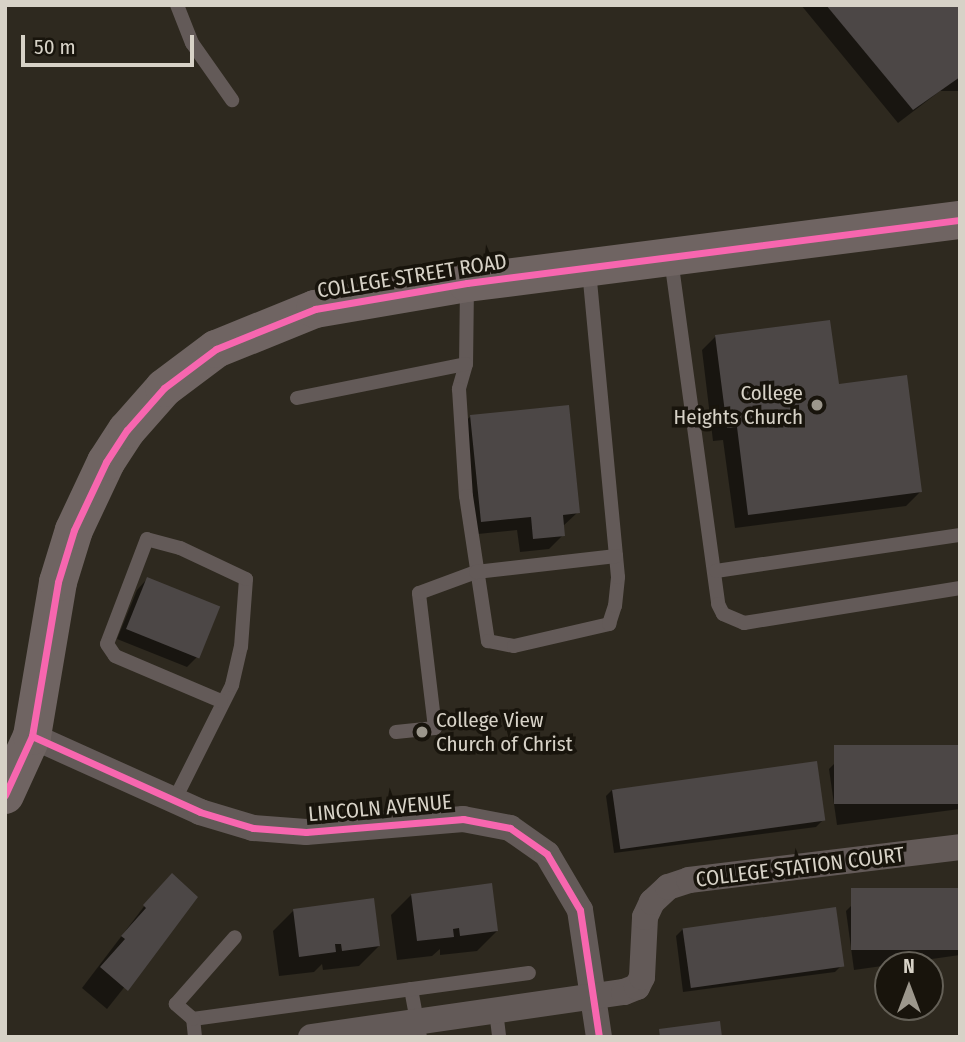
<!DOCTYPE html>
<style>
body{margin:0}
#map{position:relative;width:965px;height:1042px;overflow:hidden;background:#2e291f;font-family:"Fira Sans Condensed",sans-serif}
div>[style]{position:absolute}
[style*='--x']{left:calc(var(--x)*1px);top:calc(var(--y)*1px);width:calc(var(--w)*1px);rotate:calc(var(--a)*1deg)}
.shadow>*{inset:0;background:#0007}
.building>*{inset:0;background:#4c4746;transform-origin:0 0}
.lane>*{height:14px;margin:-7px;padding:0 7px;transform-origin:7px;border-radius:7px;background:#635a58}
.street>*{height:26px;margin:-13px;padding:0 13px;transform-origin:13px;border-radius:13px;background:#635a58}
.secondary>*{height:38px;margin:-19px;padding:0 19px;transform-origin:19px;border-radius:19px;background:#6f6462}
.cycleway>*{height:7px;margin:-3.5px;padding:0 3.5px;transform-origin:3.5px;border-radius:3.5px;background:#f766af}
.dots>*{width:19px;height:19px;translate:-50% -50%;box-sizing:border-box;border:4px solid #18140c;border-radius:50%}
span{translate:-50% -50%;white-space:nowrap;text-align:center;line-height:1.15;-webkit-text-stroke:7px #18140c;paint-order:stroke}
.street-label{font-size:21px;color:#d7d2c7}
.poi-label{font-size:21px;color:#d7d2c7}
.right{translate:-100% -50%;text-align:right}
.left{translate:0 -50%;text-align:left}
.frame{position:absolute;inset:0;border:7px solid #d7d2c7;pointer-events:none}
.north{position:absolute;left:874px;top:951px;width:70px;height:70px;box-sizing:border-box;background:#18140c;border:2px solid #646057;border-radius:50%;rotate:0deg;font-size:19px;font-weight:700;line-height:28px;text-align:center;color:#d7d2c7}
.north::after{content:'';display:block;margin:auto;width:24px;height:32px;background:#9c978c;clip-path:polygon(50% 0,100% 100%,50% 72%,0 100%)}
.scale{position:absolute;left:21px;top:35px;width:173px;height:32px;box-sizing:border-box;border:4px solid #d7d2c7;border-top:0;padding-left:9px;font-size:21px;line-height:24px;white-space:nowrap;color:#d7d2c7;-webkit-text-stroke:5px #18140c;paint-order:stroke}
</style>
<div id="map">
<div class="shadow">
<i style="clip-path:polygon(801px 5px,960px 5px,960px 91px,940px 91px,898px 123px)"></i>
<i style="clip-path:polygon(716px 336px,837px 386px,920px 492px,906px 506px,735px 528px,723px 440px,713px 441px,702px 350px)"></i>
<i style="clip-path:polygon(471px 416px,578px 512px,562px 527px,563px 535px,549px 549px,520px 552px,517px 530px,468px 535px,456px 430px)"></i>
<i style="clip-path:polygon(147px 579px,197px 657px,187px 667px,117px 639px,137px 590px)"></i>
<i style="clip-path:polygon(960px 746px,960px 809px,837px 825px,829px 769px,836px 762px)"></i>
<i style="clip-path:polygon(613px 789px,823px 820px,816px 827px,614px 853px,606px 796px)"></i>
<i style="clip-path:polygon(960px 890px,960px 955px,854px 970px,846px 911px,853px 904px)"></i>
<i style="clip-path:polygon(411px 895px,497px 931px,477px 951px,440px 955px,440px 949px,432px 956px,397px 960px,391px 915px)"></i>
<i style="clip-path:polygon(152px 896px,196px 897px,107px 1009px,82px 988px)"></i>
<i style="clip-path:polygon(293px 911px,379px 946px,359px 966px,323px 970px,322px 964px,314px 972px,279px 976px,273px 931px)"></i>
<i style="clip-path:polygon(683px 929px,842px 965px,835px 972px,683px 992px,676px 936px)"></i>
</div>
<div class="building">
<i style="clip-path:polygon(826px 5px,960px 5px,960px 77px,913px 110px)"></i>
<i style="clip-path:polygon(830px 320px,839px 384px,907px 375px,922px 492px,748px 515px,737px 427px,727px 428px,715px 335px)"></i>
<i style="clip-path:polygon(569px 405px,580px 513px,563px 515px,565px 536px,533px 539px,531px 517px,481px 522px,470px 415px)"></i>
<i style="left:147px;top:577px;width:79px;height:56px;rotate:22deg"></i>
<i style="left:960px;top:745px;width:59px;height:126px;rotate:90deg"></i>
<i style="left:817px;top:761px;width:60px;height:207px;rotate:82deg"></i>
<i style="clip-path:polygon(172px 873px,198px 897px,128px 991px,100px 967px,125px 939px,121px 936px,146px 908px,143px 905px)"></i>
<i style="clip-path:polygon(492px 883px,498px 931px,460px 936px,459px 928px,453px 929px,454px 937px,417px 941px,411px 894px)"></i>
<i style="left:960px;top:888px;width:62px;height:109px;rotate:90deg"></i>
<i style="clip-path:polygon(374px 898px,380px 946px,342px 951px,341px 944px,335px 944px,336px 952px,299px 957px,293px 909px)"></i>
<i style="left:836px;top:907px;width:60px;height:155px;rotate:82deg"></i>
<i style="clip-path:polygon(720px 1021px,722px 1037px,660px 1037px,659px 1029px)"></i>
</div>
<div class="lane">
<i style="--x:177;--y:5;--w:41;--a:68.5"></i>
<i style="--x:192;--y:43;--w:70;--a:54.9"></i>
<i style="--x:671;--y:259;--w:348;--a:82.2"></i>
<i style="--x:718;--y:604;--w:11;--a:63"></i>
<i style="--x:723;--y:614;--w:23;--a:23"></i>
<i style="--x:744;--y:623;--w:219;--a:-9.2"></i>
<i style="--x:467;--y:285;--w:79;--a:90.7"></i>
<i style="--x:466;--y:364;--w:26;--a:106"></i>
<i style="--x:459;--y:389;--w:107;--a:86.3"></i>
<i style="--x:466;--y:496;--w:147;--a:81.4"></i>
<i style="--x:488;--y:641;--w:26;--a:11"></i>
<i style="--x:514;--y:646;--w:98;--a:-13"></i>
<i style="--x:609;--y:624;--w:19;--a:-72"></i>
<i style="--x:615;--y:606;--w:29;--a:-84"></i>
<i style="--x:618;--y:577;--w:309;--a:-95.4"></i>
<i style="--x:297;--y:398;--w:172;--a:-11.4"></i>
<i style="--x:716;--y:571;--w:247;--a:-8.4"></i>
<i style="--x:396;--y:732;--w:39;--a:-6"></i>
<i style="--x:435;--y:728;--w:136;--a:-96.8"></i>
<i style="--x:419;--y:593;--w:61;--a:-20.2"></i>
<i style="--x:476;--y:572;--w:141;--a:-6.5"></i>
<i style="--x:174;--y:801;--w:130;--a:-63.4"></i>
<i style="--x:232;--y:685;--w:39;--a:-77"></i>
<i style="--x:241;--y:647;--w:68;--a:-85.8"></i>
<i style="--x:246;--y:579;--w:73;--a:-154.8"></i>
<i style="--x:180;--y:548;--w:34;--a:-165"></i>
<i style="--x:147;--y:539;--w:112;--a:110.9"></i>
<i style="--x:107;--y:644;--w:14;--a:56"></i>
<i style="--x:115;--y:656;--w:115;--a:23"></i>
<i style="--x:411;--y:989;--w:49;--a:79.4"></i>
<i style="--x:496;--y:1011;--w:26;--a:83"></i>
<i style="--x:193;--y:1019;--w:339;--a:-7.8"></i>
<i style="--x:195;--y:1037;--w:18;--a:-96"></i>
<i style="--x:193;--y:1019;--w:23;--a:-139"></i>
<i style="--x:176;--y:1004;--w:89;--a:-48.6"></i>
</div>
<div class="street">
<i style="--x:32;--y:736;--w:184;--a:24.3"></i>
<i style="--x:200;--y:812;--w:55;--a:16.8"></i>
<i style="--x:253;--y:828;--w:53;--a:4.3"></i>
<i style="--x:306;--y:832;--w:158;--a:-4.7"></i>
<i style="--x:463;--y:819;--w:48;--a:10.8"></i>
<i style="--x:510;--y:828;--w:45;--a:35.1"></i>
<i style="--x:547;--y:854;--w:65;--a:59.5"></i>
<i style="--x:580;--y:910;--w:128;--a:81.5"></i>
<i style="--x:311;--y:1037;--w:316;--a:-8.2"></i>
<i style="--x:624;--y:992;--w:14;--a:-21"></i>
<i style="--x:637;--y:987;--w:11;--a:-63"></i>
<i style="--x:642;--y:977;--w:60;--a:-87.1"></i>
<i style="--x:645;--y:917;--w:17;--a:-65"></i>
<i style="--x:652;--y:902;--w:22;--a:-43"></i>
<i style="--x:668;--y:887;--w:22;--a:-18"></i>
<i style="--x:689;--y:880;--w:273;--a:-6.9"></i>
</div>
<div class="secondary">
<i style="--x:5;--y:795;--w:65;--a:-65.4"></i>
<i style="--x:32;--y:736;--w:156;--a:-80.4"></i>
<i style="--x:58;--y:582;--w:54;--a:-72.9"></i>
<i style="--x:74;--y:530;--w:75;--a:-64.8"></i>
<i style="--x:106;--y:462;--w:38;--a:-57"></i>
<i style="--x:127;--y:430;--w:56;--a:-48.6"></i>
<i style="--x:164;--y:388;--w:65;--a:-36.9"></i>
<i style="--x:216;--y:349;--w:107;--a:-22"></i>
<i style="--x:315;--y:309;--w:154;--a:-9.7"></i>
<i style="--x:467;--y:283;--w:497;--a:-7.3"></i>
</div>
<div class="cycleway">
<i style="--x:32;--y:736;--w:184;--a:24.3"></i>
<i style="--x:200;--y:812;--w:55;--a:16.8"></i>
<i style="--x:253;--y:828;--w:53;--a:4.3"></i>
<i style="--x:306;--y:832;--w:158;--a:-4.7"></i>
<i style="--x:463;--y:819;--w:48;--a:10.8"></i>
<i style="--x:510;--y:828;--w:45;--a:35.1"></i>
<i style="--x:547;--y:854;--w:65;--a:59.5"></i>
<i style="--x:580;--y:910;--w:128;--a:81.5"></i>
<i style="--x:5;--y:795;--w:65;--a:-65.4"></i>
<i style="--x:32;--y:736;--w:156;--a:-80.4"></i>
<i style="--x:58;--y:582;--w:54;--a:-72.9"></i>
<i style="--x:74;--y:530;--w:75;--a:-64.8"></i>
<i style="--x:106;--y:462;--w:38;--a:-57"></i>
<i style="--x:127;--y:430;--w:56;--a:-48.6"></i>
<i style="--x:164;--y:388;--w:65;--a:-36.9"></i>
<i style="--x:216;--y:349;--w:107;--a:-22"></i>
<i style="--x:315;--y:309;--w:154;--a:-9.7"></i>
<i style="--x:467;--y:283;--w:497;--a:-7.3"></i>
</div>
<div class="dots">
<i style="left:817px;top:405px;background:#9c978c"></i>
<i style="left:422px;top:732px;background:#9c978c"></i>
</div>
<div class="street-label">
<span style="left:412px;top:276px;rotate:-9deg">COLLEGE STREET ROAD</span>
<span style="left:380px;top:808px;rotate:-5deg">LINCOLN AVENUE</span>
<span style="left:800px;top:867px;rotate:-7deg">COLLEGE STATION COURT</span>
</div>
<div class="poi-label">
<span class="right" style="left:803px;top:405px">College<br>Heights Church</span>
<span class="left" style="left:436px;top:732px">College View<br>Church of Christ</span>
</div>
<div class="frame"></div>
<div class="north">N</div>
<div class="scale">50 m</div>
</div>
